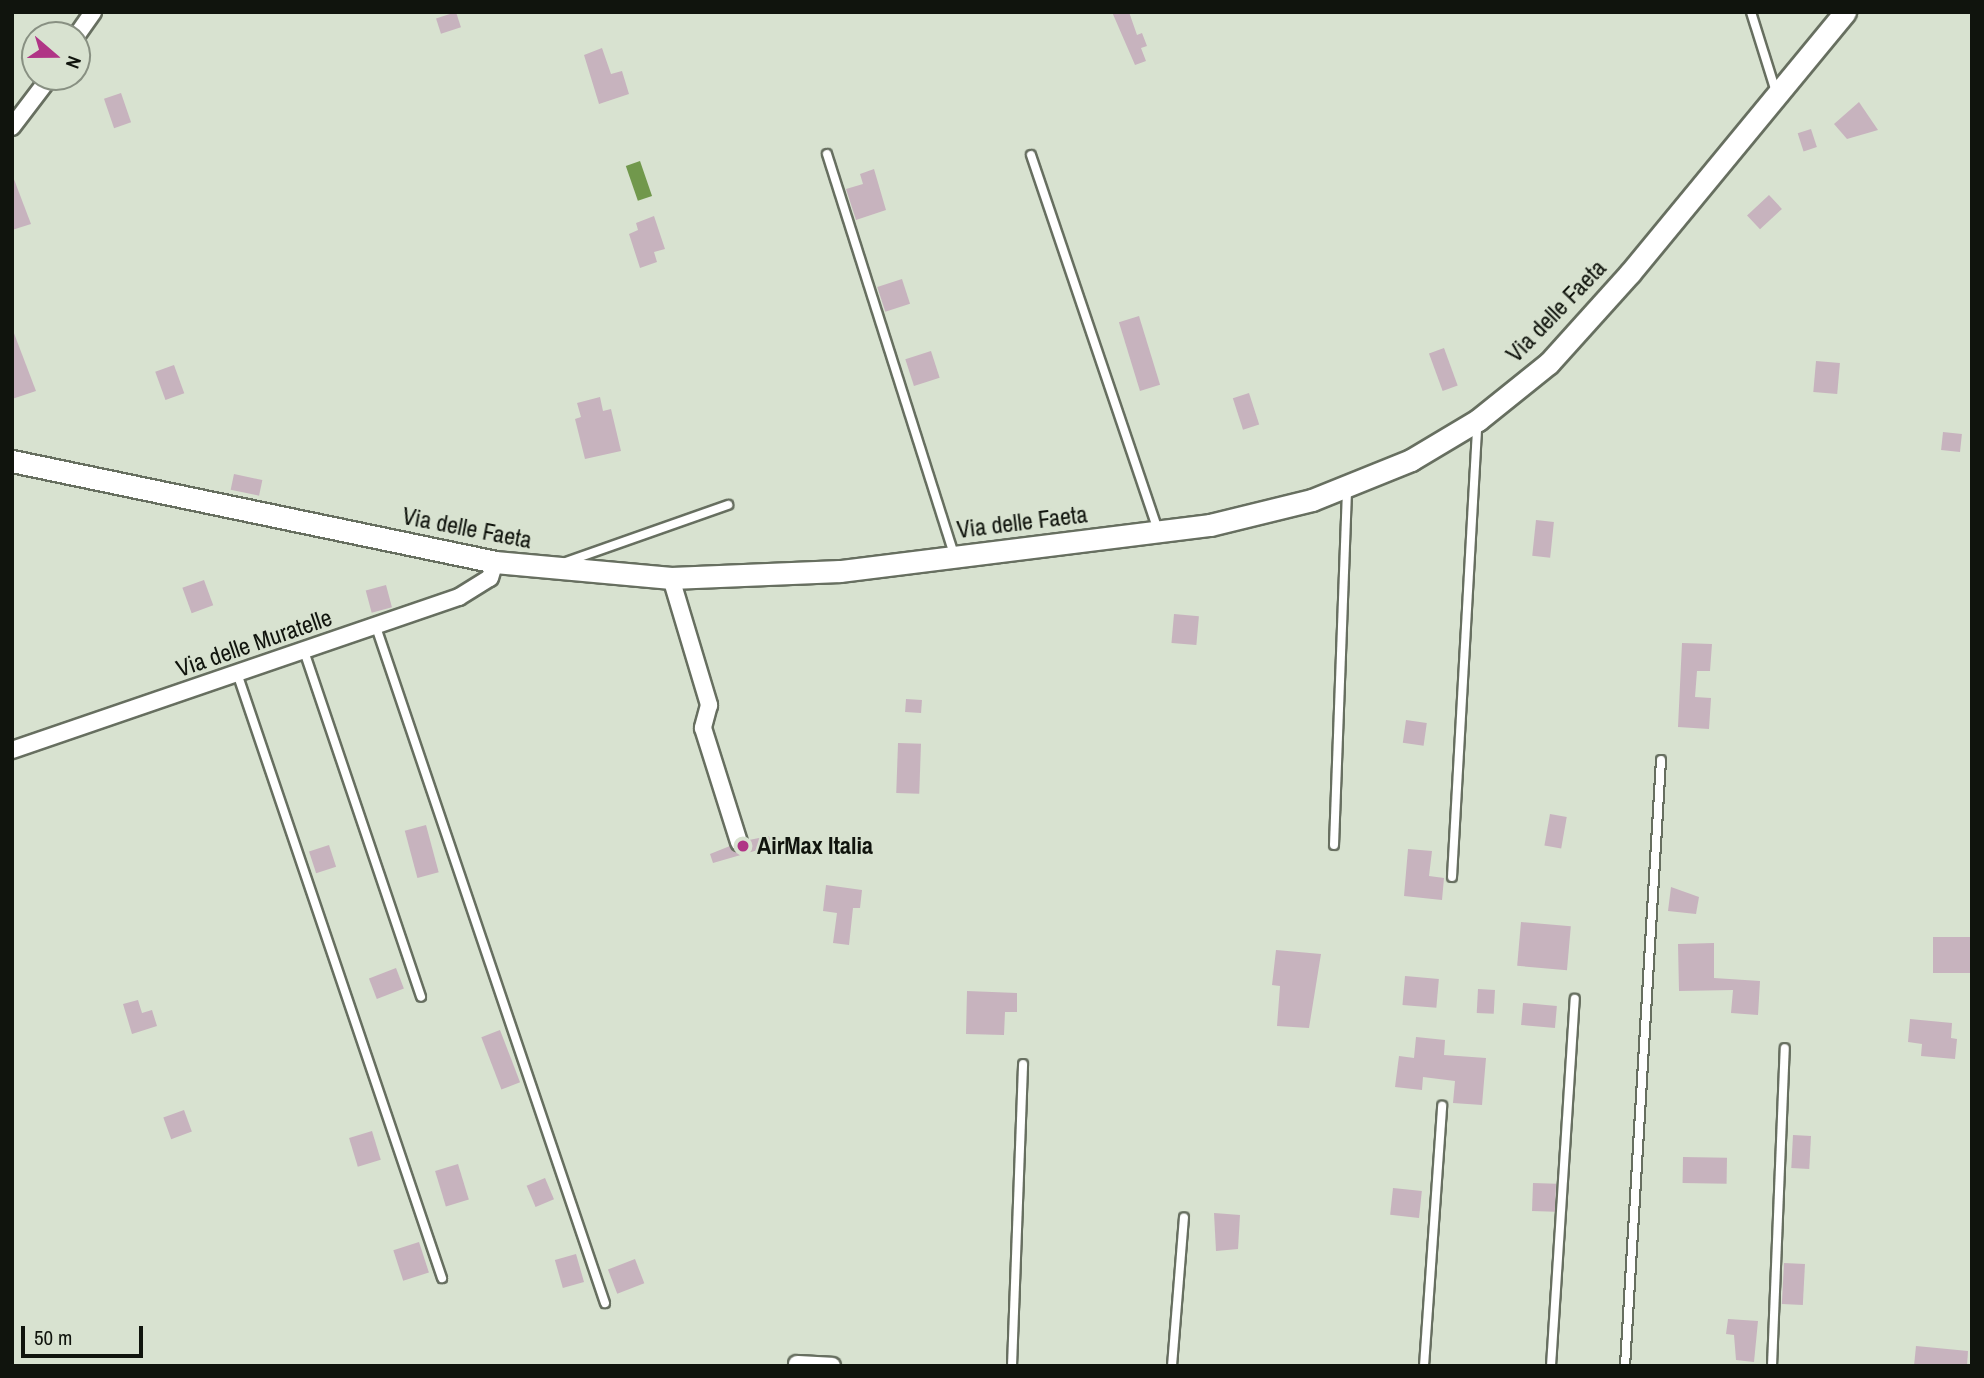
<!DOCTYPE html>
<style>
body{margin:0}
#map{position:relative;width:1984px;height:1378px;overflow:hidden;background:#d8e2d0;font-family:"Archivo Narrow",sans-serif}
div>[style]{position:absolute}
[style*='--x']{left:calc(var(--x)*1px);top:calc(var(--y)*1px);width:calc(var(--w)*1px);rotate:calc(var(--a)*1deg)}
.water>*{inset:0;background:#71984c;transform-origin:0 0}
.building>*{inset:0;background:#c7b3be;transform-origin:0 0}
.roads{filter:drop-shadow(2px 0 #676f60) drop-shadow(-2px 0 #676f60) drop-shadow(0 2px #676f60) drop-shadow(0 -2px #676f60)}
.service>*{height:8px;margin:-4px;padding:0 4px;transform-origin:4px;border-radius:4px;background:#fff}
.minor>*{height:16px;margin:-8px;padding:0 8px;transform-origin:8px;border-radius:8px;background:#fff}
.tertiary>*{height:21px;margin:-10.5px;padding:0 10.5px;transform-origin:10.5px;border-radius:10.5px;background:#fff}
.dots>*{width:19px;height:19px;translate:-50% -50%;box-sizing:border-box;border:4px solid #d8e2d0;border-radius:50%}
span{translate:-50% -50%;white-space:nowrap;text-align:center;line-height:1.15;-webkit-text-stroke:5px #d8e2d0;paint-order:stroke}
.street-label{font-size:24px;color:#10140d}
.poi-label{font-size:24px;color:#10140d;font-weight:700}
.left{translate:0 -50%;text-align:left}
.frame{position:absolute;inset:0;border:14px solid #10140d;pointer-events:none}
.north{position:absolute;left:21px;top:21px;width:70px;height:70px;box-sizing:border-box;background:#d8e2d0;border:2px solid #889082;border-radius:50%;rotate:110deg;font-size:19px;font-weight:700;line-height:28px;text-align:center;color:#10140d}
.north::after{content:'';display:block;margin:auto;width:24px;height:32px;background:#b03586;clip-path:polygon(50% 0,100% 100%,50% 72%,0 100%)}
.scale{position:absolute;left:21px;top:1326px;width:122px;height:32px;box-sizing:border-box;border:4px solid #10140d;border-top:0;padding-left:9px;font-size:21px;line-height:24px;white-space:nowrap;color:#10140d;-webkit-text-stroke:5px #d8e2d0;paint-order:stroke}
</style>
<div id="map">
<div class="water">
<i style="left:640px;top:161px;width:37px;height:15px;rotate:71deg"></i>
</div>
<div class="building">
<i style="left:456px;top:12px;width:16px;height:21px;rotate:72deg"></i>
<i style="clip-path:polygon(1112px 12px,1129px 12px,1137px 35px,1142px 33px,1147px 46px,1141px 48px,1146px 61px,1135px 65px)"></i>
<i style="clip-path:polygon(602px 48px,611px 74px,622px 71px,629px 94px,599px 104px,584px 55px)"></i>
<i style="left:121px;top:93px;width:31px;height:18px;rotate:71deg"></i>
<i style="clip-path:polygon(1859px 102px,1878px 130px,1847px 139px,1834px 124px)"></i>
<i style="left:1811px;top:129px;width:19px;height:14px;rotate:72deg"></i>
<i style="clip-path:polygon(874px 169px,886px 210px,856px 220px,846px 189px,863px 184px,860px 174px)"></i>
<i style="clip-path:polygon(12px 174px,31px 224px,12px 230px)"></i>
<i style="left:1769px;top:195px;width:19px;height:30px;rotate:47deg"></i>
<i style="clip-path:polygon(654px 216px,665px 249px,654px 252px,657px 262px,640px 268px,629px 234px,638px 230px,636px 223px)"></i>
<i style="left:902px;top:279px;width:26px;height:26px;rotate:72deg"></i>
<i style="left:1139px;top:316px;width:72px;height:21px;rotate:73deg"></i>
<i style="clip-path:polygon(12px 328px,36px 391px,12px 399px)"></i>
<i style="left:1444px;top:348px;width:40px;height:16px;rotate:70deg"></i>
<i style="left:931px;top:351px;width:28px;height:27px;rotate:72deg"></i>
<i style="left:1816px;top:361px;width:24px;height:31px;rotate:5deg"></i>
<i style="left:174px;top:365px;width:30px;height:20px;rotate:70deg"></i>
<i style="left:1249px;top:393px;width:33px;height:17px;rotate:72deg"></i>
<i style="clip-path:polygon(600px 397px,603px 411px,611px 409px,621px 451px,585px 459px,575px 419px,581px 417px,577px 403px)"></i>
<i style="left:1943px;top:432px;width:19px;height:18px;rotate:6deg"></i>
<i style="left:234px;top:474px;width:29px;height:16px;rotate:12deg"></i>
<i style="left:1536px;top:520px;width:18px;height:36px;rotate:6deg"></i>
<i style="left:204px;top:580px;width:27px;height:23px;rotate:70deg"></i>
<i style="left:386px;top:585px;width:23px;height:21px;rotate:75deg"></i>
<i style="left:1174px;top:614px;width:25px;height:29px;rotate:5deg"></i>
<i style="clip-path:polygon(1682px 643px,1712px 644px,1710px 671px,1697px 671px,1695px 697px,1711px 698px,1709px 729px,1678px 727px)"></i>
<i style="left:906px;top:699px;width:16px;height:13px;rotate:4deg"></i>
<i style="left:1406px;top:720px;width:21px;height:23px;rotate:8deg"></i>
<i style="left:898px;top:743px;width:23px;height:50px;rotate:2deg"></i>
<i style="left:1550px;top:814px;width:17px;height:32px;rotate:10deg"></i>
<i style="left:426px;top:825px;width:49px;height:22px;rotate:75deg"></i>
<i style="clip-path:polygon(769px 836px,772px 846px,713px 863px,710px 854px,730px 846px,741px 852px,749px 840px)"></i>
<i style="left:329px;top:845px;width:23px;height:21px;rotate:72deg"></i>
<i style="clip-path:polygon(1408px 849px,1432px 851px,1429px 876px,1444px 878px,1442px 900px,1404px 896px)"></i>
<i style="clip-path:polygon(826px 885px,862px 890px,860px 908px,853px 908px,849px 945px,833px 943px,837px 913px,823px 911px)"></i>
<i style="clip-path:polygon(1671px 887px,1699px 897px,1696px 914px,1668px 911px)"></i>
<i style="left:1521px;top:922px;width:50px;height:44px;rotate:5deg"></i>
<i style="left:1933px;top:937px;width:39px;height:36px"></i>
<i style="clip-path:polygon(1714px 943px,1714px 978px,1760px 981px,1758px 1015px,1731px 1013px,1733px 990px,1679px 991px,1678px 944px)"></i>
<i style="clip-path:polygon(1276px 950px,1321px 954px,1309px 1028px,1277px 1026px,1280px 986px,1272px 985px)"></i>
<i style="left:396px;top:968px;width:22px;height:29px;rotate:69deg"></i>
<i style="left:1405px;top:976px;width:34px;height:29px;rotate:5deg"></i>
<i style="left:1478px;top:989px;width:17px;height:24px;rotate:3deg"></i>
<i style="clip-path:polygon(967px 991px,1017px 993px,1017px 1012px,1005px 1012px,1004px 1035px,966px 1034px)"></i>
<i style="clip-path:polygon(138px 1000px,142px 1013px,152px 1010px,157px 1026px,132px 1034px,123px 1004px)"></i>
<i style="left:1523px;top:1003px;width:34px;height:22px;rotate:5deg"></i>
<i style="clip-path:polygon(1910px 1019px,1952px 1023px,1951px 1038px,1957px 1039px,1955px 1059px,1921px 1056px,1922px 1044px,1908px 1042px)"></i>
<i style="left:500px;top:1030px;width:56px;height:20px;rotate:69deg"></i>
<i style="clip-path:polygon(1416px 1037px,1445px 1040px,1444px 1055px,1486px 1058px,1482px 1105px,1453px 1103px,1455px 1081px,1423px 1077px,1422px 1090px,1395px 1087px,1399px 1056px,1414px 1058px)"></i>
<i style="left:184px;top:1110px;width:23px;height:22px;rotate:70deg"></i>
<i style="left:372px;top:1131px;width:30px;height:24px;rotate:73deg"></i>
<i style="left:1793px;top:1135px;width:18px;height:33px;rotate:3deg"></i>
<i style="left:1683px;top:1157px;width:44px;height:26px;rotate:1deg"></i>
<i style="left:458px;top:1164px;width:37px;height:24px;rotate:73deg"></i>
<i style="left:545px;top:1178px;width:23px;height:20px;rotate:67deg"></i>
<i style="left:1533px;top:1183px;width:23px;height:28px;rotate:2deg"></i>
<i style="left:1393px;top:1188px;width:29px;height:27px;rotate:6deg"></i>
<i style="clip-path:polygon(1214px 1213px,1240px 1215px,1238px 1249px,1216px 1251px)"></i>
<i style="left:419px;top:1242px;width:32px;height:27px;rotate:72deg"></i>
<i style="left:576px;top:1254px;width:29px;height:22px;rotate:74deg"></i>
<i style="left:635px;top:1259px;width:26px;height:29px;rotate:69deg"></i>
<i style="left:1784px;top:1263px;width:21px;height:41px;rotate:3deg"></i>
<i style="clip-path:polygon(1728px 1319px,1758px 1321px,1754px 1362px,1736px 1360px,1734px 1335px,1726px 1334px)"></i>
<i style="clip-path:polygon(1916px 1346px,1968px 1351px,1967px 1366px,1914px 1366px)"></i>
</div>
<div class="roads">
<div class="service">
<i style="--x:1751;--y:12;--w:84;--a:72.6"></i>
<i style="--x:827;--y:154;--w:421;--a:72.4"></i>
<i style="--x:1031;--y:155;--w:396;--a:71.3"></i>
<i style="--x:566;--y:562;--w:172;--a:-19.4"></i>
<i style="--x:375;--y:624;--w:717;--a:71.29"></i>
<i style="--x:304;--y:651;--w:365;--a:71.3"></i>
<i style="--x:237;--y:673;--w:639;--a:71.28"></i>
<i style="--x:1334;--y:845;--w:356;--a:-87.9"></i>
<i style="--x:1452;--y:877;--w:455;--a:-86.8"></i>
<i style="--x:1012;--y:1366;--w:302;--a:-87.9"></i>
<i style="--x:1172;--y:1366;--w:149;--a:-85.4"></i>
<i style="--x:1424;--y:1366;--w:261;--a:-86"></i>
<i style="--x:1551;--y:1366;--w:368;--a:-86.3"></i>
<i style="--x:1625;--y:1366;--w:607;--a:-86.6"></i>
<i style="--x:1772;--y:1366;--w:318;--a:-87.7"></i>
</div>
<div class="minor">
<i style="--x:77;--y:35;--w:28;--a:-55"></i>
<i style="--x:12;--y:127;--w:63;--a:-52.8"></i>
<i style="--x:671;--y:578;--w:133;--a:73.3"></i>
<i style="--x:709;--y:705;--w:24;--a:105"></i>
<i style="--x:703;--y:728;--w:120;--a:72.5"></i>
<i style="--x:12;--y:750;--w:472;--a:-18.9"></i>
<i style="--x:459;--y:597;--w:36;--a:-32"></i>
<i style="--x:490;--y:578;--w:17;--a:-73"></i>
<i style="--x:797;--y:1364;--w:35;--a:3"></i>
</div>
<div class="tertiary">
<i style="--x:12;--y:461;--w:493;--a:11.8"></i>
<i style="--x:495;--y:562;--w:177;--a:5.2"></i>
<i style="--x:671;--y:578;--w:169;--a:-2.4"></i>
<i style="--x:840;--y:571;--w:373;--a:-7.1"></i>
<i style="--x:1210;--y:525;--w:105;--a:-13.8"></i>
<i style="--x:1312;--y:500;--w:107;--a:-22"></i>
<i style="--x:1411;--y:460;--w:78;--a:-30.8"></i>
<i style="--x:1478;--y:420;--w:91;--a:-38.8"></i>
<i style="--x:1549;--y:363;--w:121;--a:-48"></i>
<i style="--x:1630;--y:273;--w:338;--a:-50.5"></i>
</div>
</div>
<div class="dots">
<i style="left:743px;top:846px;background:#b03586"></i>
</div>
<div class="street-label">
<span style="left:1556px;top:311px;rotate:-46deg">Via delle Faeta</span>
<span style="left:1022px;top:522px;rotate:-7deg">Via delle Faeta</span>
<span style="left:467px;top:528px;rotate:11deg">Via delle Faeta</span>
<span style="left:254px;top:643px;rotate:-19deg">Via delle Muratelle</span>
</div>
<div class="poi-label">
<span class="left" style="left:757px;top:846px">AirMax Italia</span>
</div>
<div class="frame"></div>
<div class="north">N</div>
<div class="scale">50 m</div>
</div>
